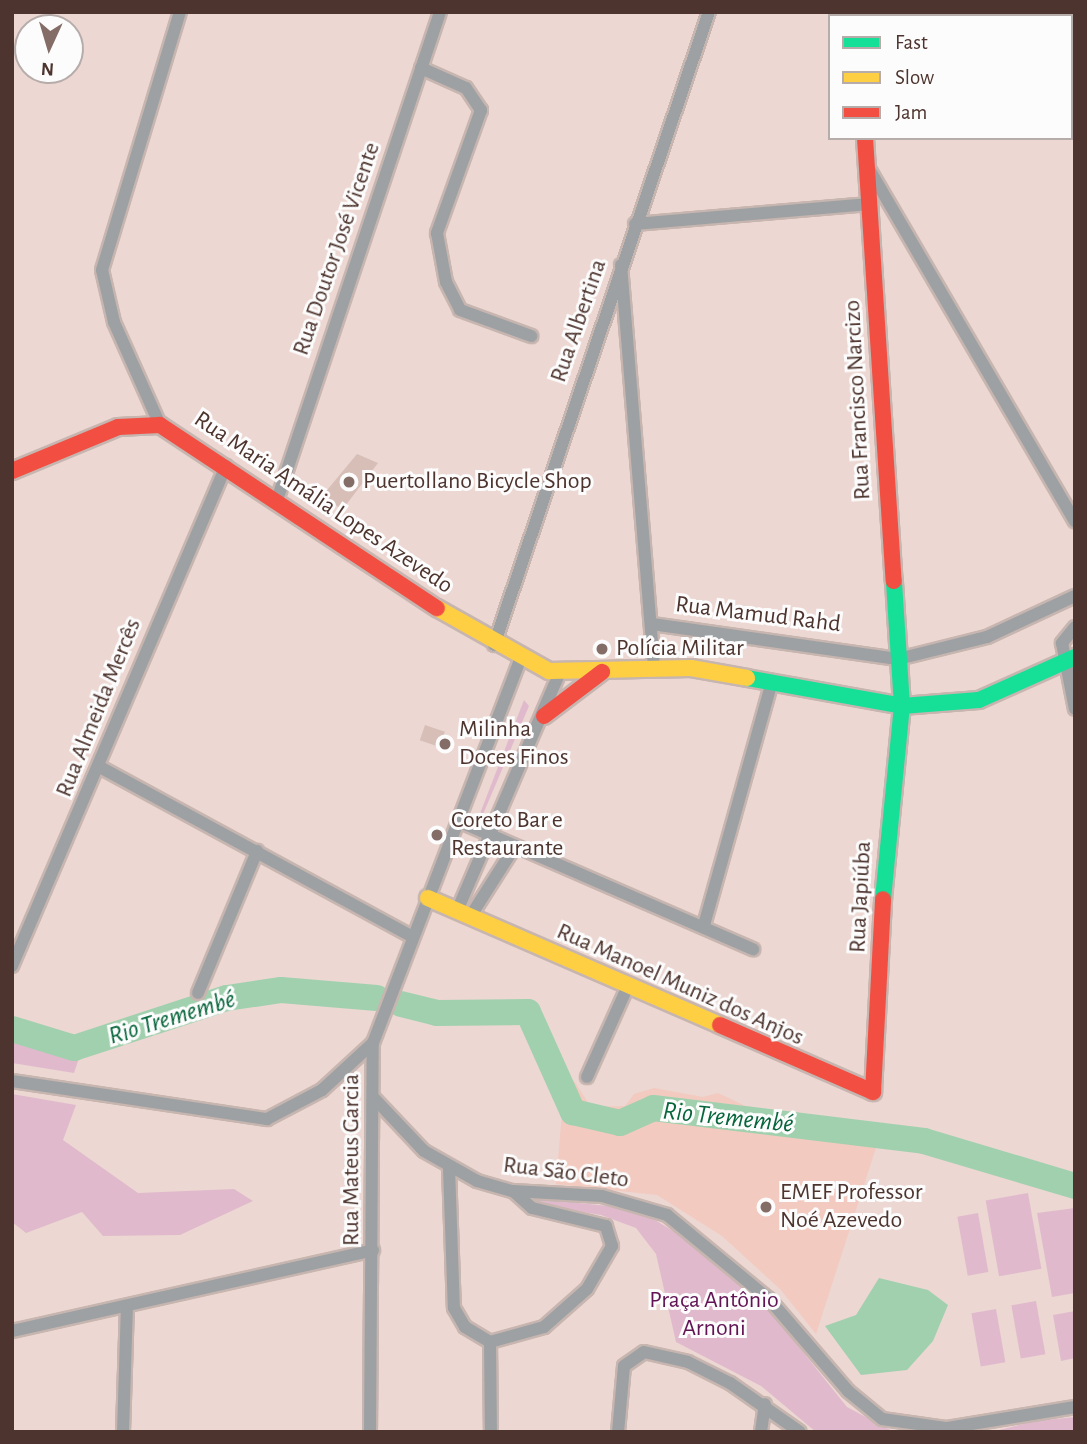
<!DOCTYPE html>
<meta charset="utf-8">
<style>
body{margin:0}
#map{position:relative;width:1087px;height:1444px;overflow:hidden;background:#ecd7d2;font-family:"Alegreya Sans",sans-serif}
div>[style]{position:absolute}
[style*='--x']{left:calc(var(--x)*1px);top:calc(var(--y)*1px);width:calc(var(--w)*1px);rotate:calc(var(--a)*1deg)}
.built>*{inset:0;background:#f2cabf}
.green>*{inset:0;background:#e0bacc;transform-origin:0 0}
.water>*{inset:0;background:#a1d0ae}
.river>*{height:26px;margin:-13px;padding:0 13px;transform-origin:13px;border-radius:13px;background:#a1d0ae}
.building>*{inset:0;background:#d7beb7;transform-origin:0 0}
.roads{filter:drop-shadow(2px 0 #c7b5b0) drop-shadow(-2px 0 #c7b5b0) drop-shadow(0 2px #c7b5b0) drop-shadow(0 -2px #c7b5b0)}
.street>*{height:12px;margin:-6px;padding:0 6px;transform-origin:6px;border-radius:6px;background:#9da1a3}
.fast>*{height:16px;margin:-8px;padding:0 8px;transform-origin:8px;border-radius:8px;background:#16e098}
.slow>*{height:16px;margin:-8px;padding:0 8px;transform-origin:8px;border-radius:8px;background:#ffcf43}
.jam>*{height:16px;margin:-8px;padding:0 8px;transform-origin:8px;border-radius:8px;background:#f24e42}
.dots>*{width:19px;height:19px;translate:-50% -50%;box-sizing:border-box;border:4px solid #fcfcfc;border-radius:50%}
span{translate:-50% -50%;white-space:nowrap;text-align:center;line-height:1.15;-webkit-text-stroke:6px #fcfcfc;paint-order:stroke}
.street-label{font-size:24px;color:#4d342e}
.poi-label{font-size:24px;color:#4d342e}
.left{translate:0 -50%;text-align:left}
.park-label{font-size:24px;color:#611454}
.water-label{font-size:26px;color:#07653b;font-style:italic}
.frame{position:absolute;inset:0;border:14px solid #4d342e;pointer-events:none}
.legend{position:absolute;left:828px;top:14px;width:245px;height:126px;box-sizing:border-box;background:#fcfcfc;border:2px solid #b6acaa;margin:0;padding:9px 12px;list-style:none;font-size:21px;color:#4d342e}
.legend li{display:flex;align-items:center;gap:14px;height:35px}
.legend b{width:35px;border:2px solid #b6acaa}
.north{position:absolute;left:14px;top:14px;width:70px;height:70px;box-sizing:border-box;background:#fcfcfc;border:2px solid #b6acaa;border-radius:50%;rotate:184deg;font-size:19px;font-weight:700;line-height:28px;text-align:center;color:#4d342e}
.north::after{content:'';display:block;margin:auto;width:24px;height:32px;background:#856d67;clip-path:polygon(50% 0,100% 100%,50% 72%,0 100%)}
</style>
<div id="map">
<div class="built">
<i style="clip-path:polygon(574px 1081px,591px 1107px,625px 1106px,634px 1094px,654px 1088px,703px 1097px,718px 1093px,756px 1111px,825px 1126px,882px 1129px,816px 1334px,781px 1290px,722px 1236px,657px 1195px,556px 1184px,564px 1089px)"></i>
</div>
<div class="green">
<i style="clip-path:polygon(524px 700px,529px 706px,481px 819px,479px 816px)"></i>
<i style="clip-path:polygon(12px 1036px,81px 1052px,74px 1073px,12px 1063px)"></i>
<i style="clip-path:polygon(12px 1094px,76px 1105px,63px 1140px,138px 1193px,234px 1189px,253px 1201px,180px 1235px,103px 1236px,82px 1212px,26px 1233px,12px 1222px)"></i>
<i style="left:1028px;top:1193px;width:77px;height:43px;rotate:80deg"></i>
<i style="clip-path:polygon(522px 1197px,637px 1209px,678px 1234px,762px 1301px,847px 1407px,894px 1432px,816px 1432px,761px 1386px,676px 1342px,656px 1254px,636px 1228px,601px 1215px,526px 1203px)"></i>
<i style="clip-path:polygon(1075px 1208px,1075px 1293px,1052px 1297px,1037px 1213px)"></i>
<i style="left:978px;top:1213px;width:60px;height:21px;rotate:80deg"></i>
<i style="left:1036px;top:1301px;width:54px;height:25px;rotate:80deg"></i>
<i style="left:996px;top:1309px;width:54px;height:25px;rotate:80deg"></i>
<i style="clip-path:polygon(1075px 1311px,1075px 1358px,1061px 1361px,1053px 1315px)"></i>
<i style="clip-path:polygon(1075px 1417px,1075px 1432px,991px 1432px,1035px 1421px)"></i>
</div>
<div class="water">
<i style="clip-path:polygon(879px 1278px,928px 1290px,948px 1305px,933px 1341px,907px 1370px,861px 1375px,825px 1326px,856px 1315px)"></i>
</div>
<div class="river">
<i style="--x:401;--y:1004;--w:37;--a:14"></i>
<i style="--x:437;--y:1013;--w:91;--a:-0.6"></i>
<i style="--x:528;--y:1012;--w:110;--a:65.8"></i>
<i style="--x:573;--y:1112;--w:48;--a:13.2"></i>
<i style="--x:620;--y:1123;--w:36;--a:-24"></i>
<i style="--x:653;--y:1108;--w:273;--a:6.9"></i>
<i style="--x:924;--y:1141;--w:158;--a:16.6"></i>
<i style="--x:12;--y:1029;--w:65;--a:17"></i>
<i style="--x:74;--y:1048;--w:161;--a:-18.1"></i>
<i style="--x:227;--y:998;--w:55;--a:-8.4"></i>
<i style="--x:281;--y:990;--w:96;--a:4.8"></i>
</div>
<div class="building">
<i style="clip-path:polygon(357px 454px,378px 463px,342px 510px,323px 495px)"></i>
<i style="left:425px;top:725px;width:21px;height:16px;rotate:19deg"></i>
</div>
<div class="roads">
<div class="street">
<i style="--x:860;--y:12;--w:4;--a:90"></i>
<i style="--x:1063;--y:12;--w:4;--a:63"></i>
<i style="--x:1071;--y:26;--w:7;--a:56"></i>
<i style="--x:421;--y:68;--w:49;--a:24"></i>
<i style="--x:466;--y:88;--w:27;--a:56"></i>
<i style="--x:481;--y:110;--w:131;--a:109.7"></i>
<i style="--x:437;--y:233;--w:50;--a:79.6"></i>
<i style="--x:446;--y:282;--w:31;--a:63"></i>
<i style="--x:460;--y:310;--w:76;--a:20.1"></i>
<i style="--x:869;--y:169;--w:408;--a:59.7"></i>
<i style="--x:635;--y:224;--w:235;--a:-4.9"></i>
<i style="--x:621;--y:265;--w:402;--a:85.3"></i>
<i style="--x:160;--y:425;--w:113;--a:-114.1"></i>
<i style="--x:114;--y:322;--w:53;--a:-103"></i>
<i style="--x:102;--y:270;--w:270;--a:-73.2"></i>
<i style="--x:277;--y:500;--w:515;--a:-71.53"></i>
<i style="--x:652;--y:624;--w:248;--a:8.1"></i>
<i style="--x:898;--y:659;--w:92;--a:-13.9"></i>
<i style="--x:987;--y:637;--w:97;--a:-25"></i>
<i style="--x:1075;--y:627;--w:21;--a:129"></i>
<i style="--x:1062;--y:643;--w:67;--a:78.9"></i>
<i style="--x:494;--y:645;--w:669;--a:-71.24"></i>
<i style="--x:98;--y:766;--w:358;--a:28.5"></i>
<i style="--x:458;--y:821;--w:322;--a:23.5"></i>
<i style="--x:457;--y:911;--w:260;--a:-66.7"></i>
<i style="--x:470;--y:917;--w:82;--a:-57.5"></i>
<i style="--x:704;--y:925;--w:253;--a:-74.4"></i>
<i style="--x:12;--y:966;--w:544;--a:-66.83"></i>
<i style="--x:198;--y:993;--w:154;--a:-67.4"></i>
<i style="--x:587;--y:1077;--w:98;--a:-65.8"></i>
<i style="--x:12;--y:1081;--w:258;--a:8.5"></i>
<i style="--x:267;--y:1119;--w:62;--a:-27.8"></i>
<i style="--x:322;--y:1090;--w:69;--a:-42.7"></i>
<i style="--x:373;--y:1097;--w:74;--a:46.6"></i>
<i style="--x:424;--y:1151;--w:61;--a:29.5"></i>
<i style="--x:477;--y:1181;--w:37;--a:16"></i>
<i style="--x:513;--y:1191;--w:89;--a:3.2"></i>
<i style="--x:602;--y:1196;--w:68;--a:16.3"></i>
<i style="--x:667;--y:1215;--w:132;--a:39.5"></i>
<i style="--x:769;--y:1299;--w:121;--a:49.3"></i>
<i style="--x:848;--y:1391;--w:44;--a:39.5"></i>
<i style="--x:882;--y:1419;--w:66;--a:7.9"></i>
<i style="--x:947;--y:1428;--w:130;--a:-9.3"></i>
<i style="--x:449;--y:1168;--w:140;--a:88"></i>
<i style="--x:454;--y:1308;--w:22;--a:60"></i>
<i style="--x:465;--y:1327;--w:29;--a:31"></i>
<i style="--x:490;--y:1342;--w:56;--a:-15.5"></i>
<i style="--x:544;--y:1327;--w:57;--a:-41.5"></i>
<i style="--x:587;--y:1289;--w:50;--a:-59.8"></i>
<i style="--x:612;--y:1246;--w:21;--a:-107"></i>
<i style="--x:606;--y:1226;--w:76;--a:-166.3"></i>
<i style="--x:532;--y:1208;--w:25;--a:-138"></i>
<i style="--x:12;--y:1331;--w:370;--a:-12.6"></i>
<i style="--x:490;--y:1342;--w:90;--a:89.4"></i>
<i style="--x:123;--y:1432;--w:126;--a:-88.2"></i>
<i style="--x:370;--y:1432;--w:389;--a:-89.6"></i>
<i style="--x:373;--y:1043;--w:410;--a:-69"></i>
<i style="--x:618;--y:1432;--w:66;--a:-84.8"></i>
<i style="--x:624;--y:1366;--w:24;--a:-35"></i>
<i style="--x:644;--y:1352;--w:45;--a:12.8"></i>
<i style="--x:688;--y:1362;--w:47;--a:26.6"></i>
<i style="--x:730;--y:1383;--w:85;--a:35"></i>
<i style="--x:761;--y:1432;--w:28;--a:-82"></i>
</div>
<div class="fast">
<i style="--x:747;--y:678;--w:158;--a:10.2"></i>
<i style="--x:902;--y:706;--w:77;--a:-4.5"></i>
<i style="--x:979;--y:700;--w:105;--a:-24.1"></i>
<i style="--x:883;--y:899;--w:194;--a:-84.4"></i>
<i style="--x:902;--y:706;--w:125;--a:-93.7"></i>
</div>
<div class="slow">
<i style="--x:437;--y:608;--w:129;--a:29.4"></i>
<i style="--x:549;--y:671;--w:142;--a:-1.2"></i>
<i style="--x:691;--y:668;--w:57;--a:10.1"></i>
<i style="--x:428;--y:898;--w:318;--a:23.5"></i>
</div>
<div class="jam">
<i style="--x:865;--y:138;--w:444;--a:86.3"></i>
<i style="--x:12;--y:471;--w:115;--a:-22.5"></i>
<i style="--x:118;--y:427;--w:42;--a:-2.7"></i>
<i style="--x:160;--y:425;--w:332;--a:33.5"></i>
<i style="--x:544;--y:716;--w:73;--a:-37.2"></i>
<i style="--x:720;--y:1025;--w:167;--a:23.6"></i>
<i style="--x:873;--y:1092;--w:193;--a:-87"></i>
</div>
</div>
<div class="dots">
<i style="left:349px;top:482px;background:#856d67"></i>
<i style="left:602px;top:649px;background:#856d67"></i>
<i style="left:445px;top:744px;background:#856d67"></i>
<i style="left:437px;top:835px;background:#856d67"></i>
<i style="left:766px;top:1207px;background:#856d67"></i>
</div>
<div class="street-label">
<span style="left:337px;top:249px;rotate:-71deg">Rua Doutor José Vicente</span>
<span style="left:579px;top:321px;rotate:-71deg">Rua Albertina</span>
<span style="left:858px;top:400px;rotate:-93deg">Rua Francisco Narcizo</span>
<span style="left:323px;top:503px;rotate:34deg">Rua Maria Amália Lopes Azevedo</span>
<span style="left:758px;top:615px;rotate:7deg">Rua Mamud Rahd</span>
<span style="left:99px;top:708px;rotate:-68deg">Rua Almeida Mercês</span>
<span style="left:861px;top:897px;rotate:-87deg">Rua Japiúba</span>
<span style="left:680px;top:985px;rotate:24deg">Rua Manoel Muniz dos Anjos</span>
<span style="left:352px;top:1160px;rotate:-90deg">Rua Mateus Garcia</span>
<span style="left:566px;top:1173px;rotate:7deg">Rua São Cleto</span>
</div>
<div class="poi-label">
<span class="left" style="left:363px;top:482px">Puertollano Bicycle Shop</span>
<span class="left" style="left:616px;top:649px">Polícia Militar</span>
<span class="left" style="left:459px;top:744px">Milinha<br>Doces Finos</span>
<span class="left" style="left:451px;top:835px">Coreto Bar e<br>Restaurante</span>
<span class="left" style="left:780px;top:1207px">EMEF Professor<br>Noé Azevedo</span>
</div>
<div class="park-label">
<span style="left:714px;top:1315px">Praça Antônio<br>Arnoni</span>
</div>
<div class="water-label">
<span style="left:172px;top:1018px;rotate:-17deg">Rio Tremembé</span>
<span style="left:728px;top:1118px;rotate:6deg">Rio Tremembé</span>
</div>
<div class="frame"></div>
<ul class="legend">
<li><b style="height:9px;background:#16e098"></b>Fast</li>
<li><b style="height:9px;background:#ffcf43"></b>Slow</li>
<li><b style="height:9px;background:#f24e42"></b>Jam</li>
</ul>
<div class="north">N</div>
</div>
